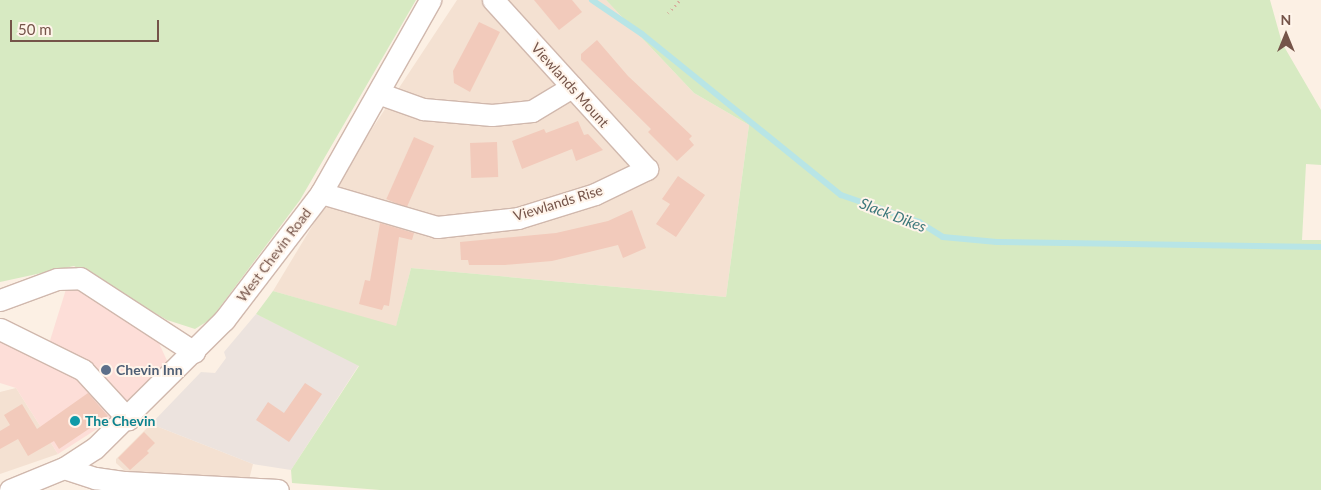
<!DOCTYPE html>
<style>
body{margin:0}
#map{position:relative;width:1321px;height:490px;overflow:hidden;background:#fcf0e4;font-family:Lato,sans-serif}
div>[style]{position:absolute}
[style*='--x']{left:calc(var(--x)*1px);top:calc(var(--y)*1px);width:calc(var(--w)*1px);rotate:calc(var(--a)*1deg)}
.residential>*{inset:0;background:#f4e1d2}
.commercial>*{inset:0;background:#fdded8}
.industrial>*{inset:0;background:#ece3de}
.green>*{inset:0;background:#d7eac2}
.stream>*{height:6px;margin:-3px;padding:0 3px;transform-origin:3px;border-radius:3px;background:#b8e5e6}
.building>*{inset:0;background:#f2cabb;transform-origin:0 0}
.path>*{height:3px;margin-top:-1.5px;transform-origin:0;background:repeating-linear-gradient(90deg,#d7ae9e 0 1px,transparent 0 5px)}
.roads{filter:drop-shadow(1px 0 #d0b8ad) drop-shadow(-1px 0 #d0b8ad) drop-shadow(0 1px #d0b8ad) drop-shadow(0 -1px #d0b8ad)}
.minor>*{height:21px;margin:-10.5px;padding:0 10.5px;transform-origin:10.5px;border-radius:10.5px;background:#fff}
.dots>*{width:14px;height:14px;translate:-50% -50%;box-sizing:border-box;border:2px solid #fff4ea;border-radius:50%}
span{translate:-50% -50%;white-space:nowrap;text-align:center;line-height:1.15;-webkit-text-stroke:4px #fff4ea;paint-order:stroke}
.street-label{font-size:14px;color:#755449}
.service-label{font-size:14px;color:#4e5e75;font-weight:700}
.left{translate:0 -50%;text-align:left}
.culture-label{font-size:14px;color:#0d838f;font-weight:700}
.water-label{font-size:15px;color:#3d787b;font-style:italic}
.north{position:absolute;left:1261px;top:10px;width:50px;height:50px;-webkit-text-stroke:4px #fff4ea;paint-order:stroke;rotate:0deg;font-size:14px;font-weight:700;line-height:20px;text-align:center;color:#755449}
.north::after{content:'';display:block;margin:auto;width:18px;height:22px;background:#755449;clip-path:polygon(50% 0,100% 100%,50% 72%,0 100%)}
.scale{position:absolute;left:10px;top:20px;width:149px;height:22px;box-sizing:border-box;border:2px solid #755449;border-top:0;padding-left:6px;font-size:15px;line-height:18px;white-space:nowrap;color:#755449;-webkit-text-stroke:4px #fff4ea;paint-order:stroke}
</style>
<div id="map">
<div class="residential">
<i style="clip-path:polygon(457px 0,606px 0,694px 93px,749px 125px,726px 297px,411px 268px,396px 327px,273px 291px,358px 150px)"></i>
<i style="clip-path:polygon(16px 388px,58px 454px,0 474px,0 392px)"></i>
<i style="clip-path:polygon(151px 424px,253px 464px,249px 480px,128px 474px,116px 463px,116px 459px)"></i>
</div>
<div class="commercial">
<i style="clip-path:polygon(67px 286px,75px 287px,158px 341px,169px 365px,114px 418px,58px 454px,16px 388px,0 383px,0 326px,48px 347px)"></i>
</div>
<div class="industrial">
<i style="clip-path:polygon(256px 314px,359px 365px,291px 470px,253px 464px,151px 424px,201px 372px,215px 373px,226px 358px,224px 352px)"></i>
</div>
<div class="green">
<i style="clip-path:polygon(0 0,416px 0,300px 200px,211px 319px,195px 329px,167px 320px,74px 266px,0 282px)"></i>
<i style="clip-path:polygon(606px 0,1270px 0,1282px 43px,1321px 110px,1321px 165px,1306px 164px,1302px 240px,1321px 240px,1321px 490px,380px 490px,292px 483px,291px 470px,359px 366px,256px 314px,273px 291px,396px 326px,411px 268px,726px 297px,749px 125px,694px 93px)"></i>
</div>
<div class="stream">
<i style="--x:592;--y:0;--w:60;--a:34.2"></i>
<i style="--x:642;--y:34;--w:256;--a:39"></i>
<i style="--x:841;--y:195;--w:83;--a:19.1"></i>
<i style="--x:919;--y:222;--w:28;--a:32"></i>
<i style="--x:943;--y:237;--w:54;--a:5.3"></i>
<i style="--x:997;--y:242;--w:324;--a:0.9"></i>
</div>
<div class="building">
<i style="clip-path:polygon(534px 0,572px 0,582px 12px,559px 30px)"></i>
<i style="clip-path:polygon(479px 22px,500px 32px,470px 92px,454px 83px,453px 71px)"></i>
<i style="clip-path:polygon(597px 40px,628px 76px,692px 136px,689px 139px,694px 145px,677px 161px,648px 132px,651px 129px,581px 60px,581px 54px)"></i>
<i style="clip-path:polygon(578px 121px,584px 135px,588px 134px,603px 150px,576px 161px,572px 149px,522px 169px,512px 141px,544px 129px,546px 133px)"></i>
<i style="left:414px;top:137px;width:22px;height:68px;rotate:24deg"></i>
<i style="left:497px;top:142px;width:35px;height:27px;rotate:88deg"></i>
<i style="clip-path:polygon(678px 176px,705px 195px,676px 237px,656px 224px,670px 204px,662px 199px)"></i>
<i style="clip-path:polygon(632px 210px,646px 248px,623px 258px,618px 245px,552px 261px,505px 265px,469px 265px,468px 260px,461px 260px,460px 242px,556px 233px,608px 221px)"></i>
<i style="clip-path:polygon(380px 223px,414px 233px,412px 240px,399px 237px,389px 306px,384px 305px,382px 310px,359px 304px,365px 280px,370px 281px)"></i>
<i style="clip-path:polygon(305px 383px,322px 394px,289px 442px,256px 420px,268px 402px,284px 413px)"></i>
<i style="clip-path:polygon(88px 393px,108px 416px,59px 449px,54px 441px,28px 456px,18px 439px,0 449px,0 431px,10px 425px,4px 415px,22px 404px,37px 429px)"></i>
<i style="clip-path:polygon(144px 432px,155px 443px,147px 451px,149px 453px,130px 470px,118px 458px)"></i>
</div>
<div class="path">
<i style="--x:668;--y:13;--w:18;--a:-47"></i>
</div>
<div class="roads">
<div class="minor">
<i style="--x:378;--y:93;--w:48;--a:19.6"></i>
<i style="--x:423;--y:109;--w:69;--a:5"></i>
<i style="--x:492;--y:115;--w:40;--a:-5.7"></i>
<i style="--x:532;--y:111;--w:47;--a:-31"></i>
<i style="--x:321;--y:193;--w:121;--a:16.3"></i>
<i style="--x:437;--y:227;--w:81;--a:-6.3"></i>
<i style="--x:518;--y:218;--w:81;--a:-17.3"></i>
<i style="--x:595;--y:194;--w:58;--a:-25.7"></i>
<i style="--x:647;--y:169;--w:229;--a:-132.3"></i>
<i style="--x:0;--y:300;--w:61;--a:-20.2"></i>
<i style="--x:57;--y:279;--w:23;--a:-2"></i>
<i style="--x:80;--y:278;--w:136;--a:33"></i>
<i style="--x:0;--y:329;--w:93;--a:26.3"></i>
<i style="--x:83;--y:370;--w:67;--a:47.4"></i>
<i style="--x:64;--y:468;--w:33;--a:18"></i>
<i style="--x:95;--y:478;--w:30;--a:8"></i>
<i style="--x:125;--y:482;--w:153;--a:3"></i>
<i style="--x:10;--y:490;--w:58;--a:-22.2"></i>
<i style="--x:64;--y:468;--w:37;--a:-33"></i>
<i style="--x:95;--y:448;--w:182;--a:-44.8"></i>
<i style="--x:224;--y:320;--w:160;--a:-52.6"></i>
<i style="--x:321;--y:193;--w:222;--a:-60.5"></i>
</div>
</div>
<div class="dots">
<i style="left:106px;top:370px;background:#5c6f8a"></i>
<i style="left:75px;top:421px;background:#0f9aa8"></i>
</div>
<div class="street-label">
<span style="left:570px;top:85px;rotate:48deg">Viewlands Mount</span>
<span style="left:558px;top:203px;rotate:-17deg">Viewlands Rise</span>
<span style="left:274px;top:255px;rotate:-53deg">West Chevin Road</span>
</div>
<div class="service-label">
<span class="left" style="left:116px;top:370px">Chevin Inn</span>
</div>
<div class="culture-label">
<span class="left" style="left:85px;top:421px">The Chevin</span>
</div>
<div class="water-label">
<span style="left:893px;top:215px;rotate:21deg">Slack Dikes</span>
</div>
<div class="north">N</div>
<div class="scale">50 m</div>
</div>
